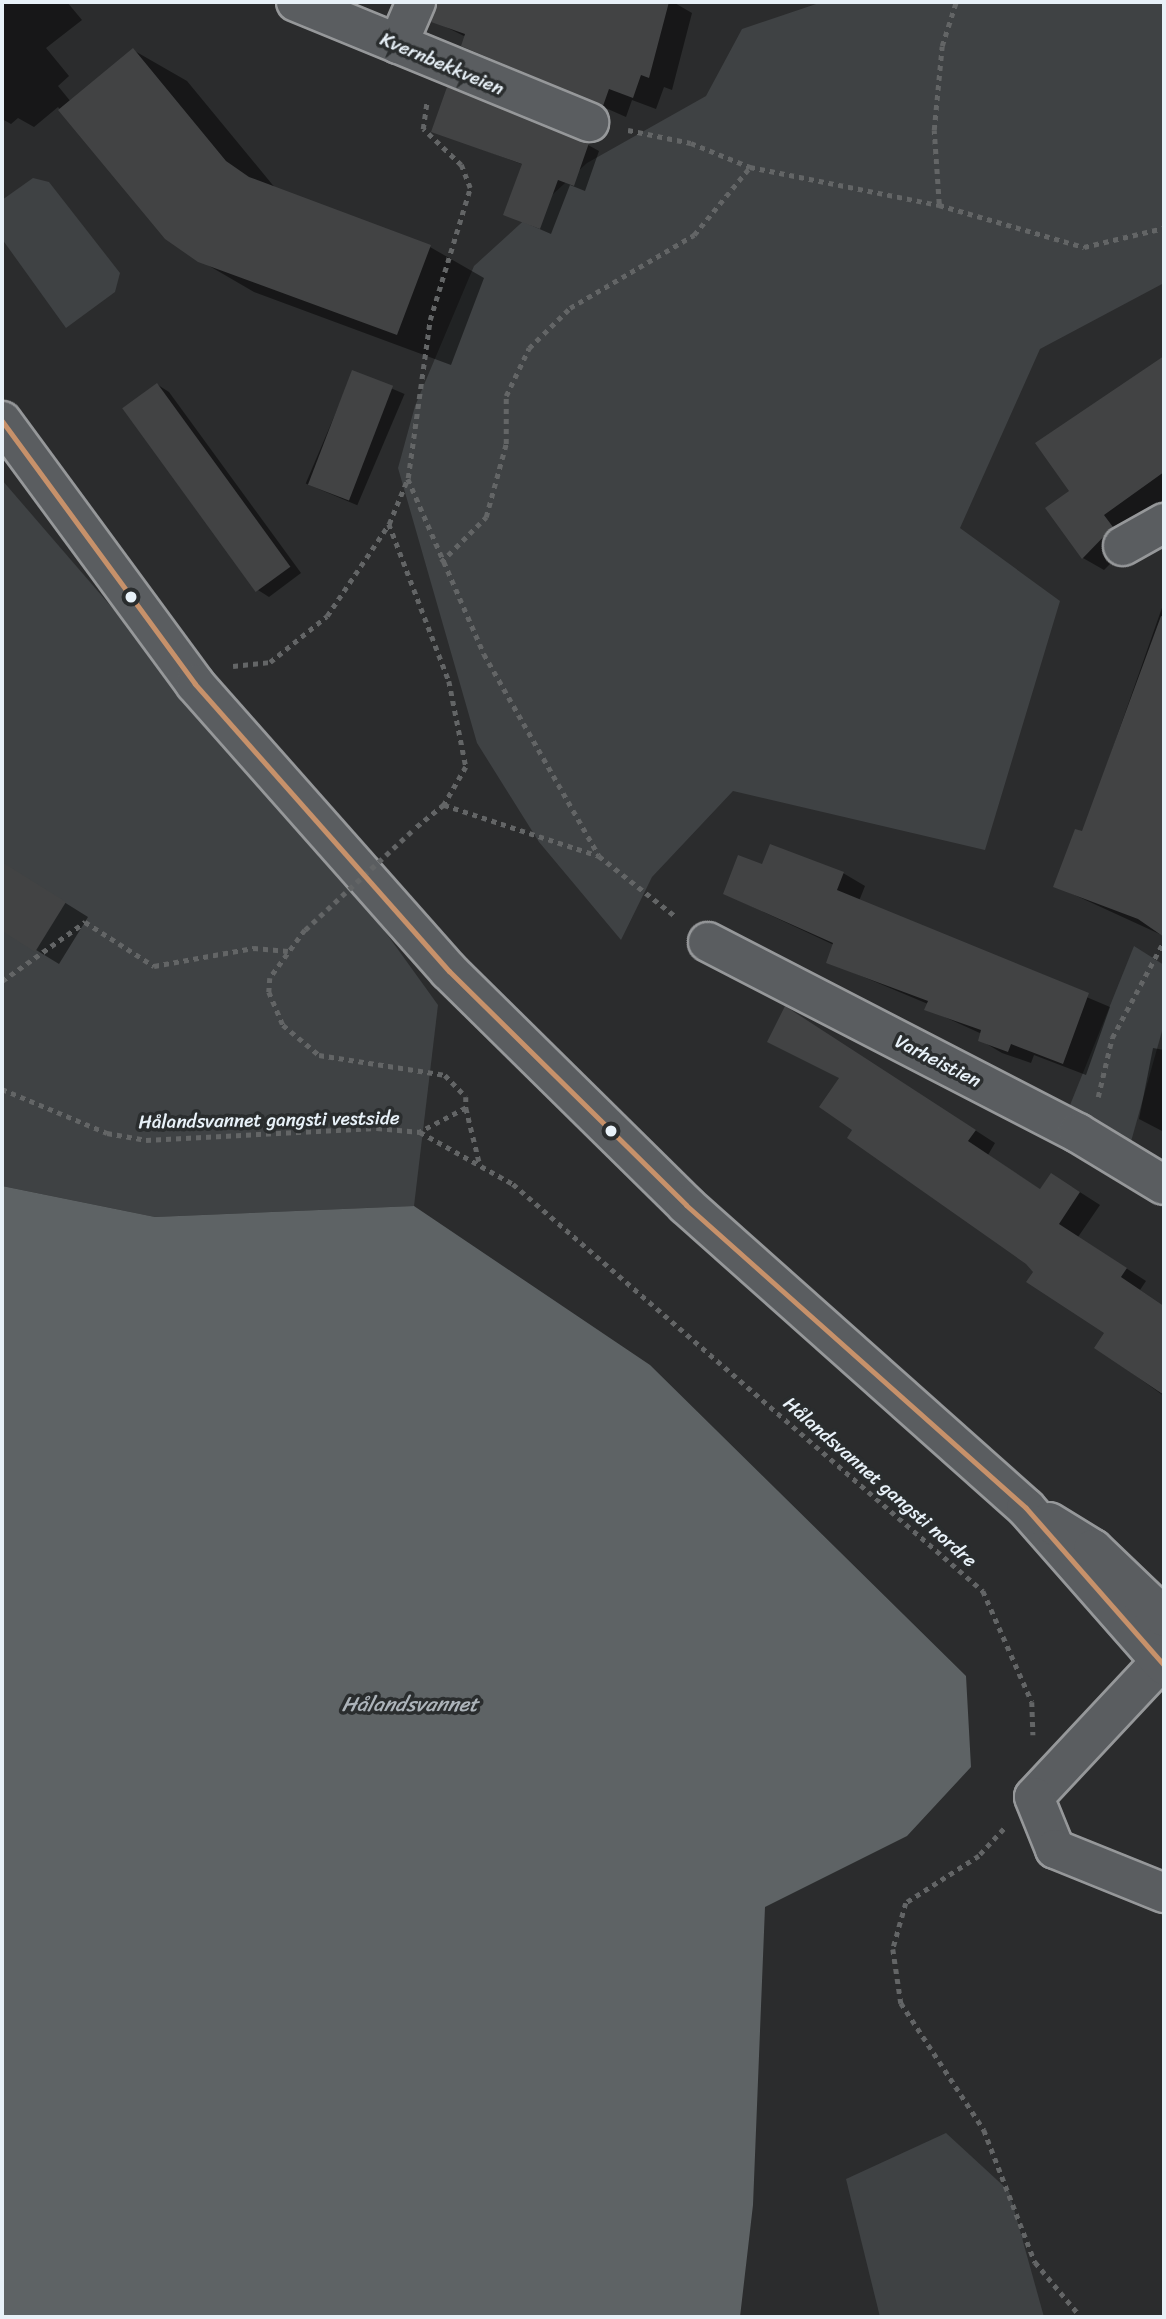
<!DOCTYPE html>
<meta charset="utf-8">
<style>
body{margin:0}
#map{position:relative;width:1166px;height:2319px;overflow:hidden;background:#2b2c2d;font-family:Sriracha,sans-serif}
div>[style]{position:absolute}
[style*='--x']{left:calc(var(--x)*1px);top:calc(var(--y)*1px);width:calc(var(--w)*1px);rotate:calc(var(--a)*1deg)}
.green>*{inset:0;background:#3f4244}
.water>*{inset:0;background:#5e6365}
.shadow>*{inset:0;background:#0007;transform-origin:0 0}
.building>*{inset:0;background:#424344;transform-origin:0 0}
.path>*{height:4.5px;margin-top:-2.25px;transform-origin:0;background:repeating-linear-gradient(90deg,#636566 0 5px,transparent 0 10px)}
.roads{filter:drop-shadow(2px 0 #96989a) drop-shadow(-2px 0 #96989a) drop-shadow(0 2px #96989a) drop-shadow(0 -2px #96989a)}
.minor>*{height:38px;margin:-19px;padding:0 19px;transform-origin:19px;border-radius:19px;background:#5a5d60}
.major>*{height:38px;margin:-19px;padding:0 19px;transform-origin:19px;border-radius:19px;background:#5a5d60}
.path-bridge>*{height:4.5px;margin-top:-2.25px;transform-origin:0;background:repeating-linear-gradient(90deg,#636566 0 5px,transparent 0 10px)}
.bus-1>*{height:5px;margin:-2.5px;padding:0 2.5px;transform-origin:2.5px;border-radius:2.5px;background:#c7916a}
.dots>*{width:19px;height:19px;translate:-50% -50%;box-sizing:border-box;border:4px solid #2a2d2e;border-radius:50%}
span{translate:-50% -50%;white-space:nowrap;text-align:center;line-height:1.15;-webkit-text-stroke:7px #2a2d2e;paint-order:stroke}
.street-label{font-size:19px;color:#e8f1f8}
.water-label{font-size:21px;color:#acb3b9;font-style:italic}
.frame{position:absolute;inset:0;border:4px solid #e8f1f8;pointer-events:none}
</style>
<div id="map">
<div class="green">
<i style="clip-path:polygon(822px 2px,1164px 2px,1164px 283px,1040px 349px,960px 528px,1060px 601px,985px 850px,733px 791px,652px 877px,621px 940px,539px 842px,477px 743px,398px 468px,415px 406px,474px 266px,587px 163px,706px 96px,742px 29px)"></i>
<i style="clip-path:polygon(33px 178px,49px 182px,120px 273px,115px 292px,66px 328px,2px 239px,2px 200px)"></i>
<i style="clip-path:polygon(2px 480px,353px 887px,438px 1005px,414px 1206px,155px 1217px,2px 1186px)"></i>
<i style="clip-path:polygon(1134px 946px,1164px 965px,1164px 1024px,1125px 1163px,1062px 1125px)"></i>
<i style="clip-path:polygon(946px 2133px,1009px 2191px,1044px 2317px,880px 2317px,846px 2179px)"></i>
</div>
<div class="water">
<i style="clip-path:polygon(2px 1186px,155px 1217px,414px 1206px,650px 1365px,966px 1676px,971px 1767px,907px 1836px,765px 1907px,753px 2205px,740px 2317px,2px 2317px)"></i>
</div>
<div class="shadow">
<i style="clip-path:polygon(2px 2px,67px 2px,82px 20px,46px 48px,69px 76px,58px 86px,71px 102px,133px 50px,187px 81px,276px 189px,430px 247px,484px 278px,451px 365px,254px 292px,199px 260px,166px 238px,58px 107px,34px 127px,18px 118px,11px 124px,2px 119px)"></i>
<i style="clip-path:polygon(446px 2px,673px 2px,692px 13px,672px 90px,664px 87px,656px 109px,632px 100px,626px 117px,463px 45px,466px 37px,438px 23px)"></i>
<i style="clip-path:polygon(433px 131px,588px 145px,599px 151px,585px 191px,570px 185px,551px 234px,505px 214px,524px 165px)"></i>
<i style="clip-path:polygon(1157px 364px,1164px 368px,1164px 499px,1124px 527px,1135px 539px,1104px 570px,1083px 558px,1048px 509px,1072px 491px)"></i>
<i style="left:353px;top:372px;width:56px;height:121px;rotate:23deg"></i>
<i style="clip-path:polygon(158px 385px,169px 392px,301px 573px,269px 597px,258px 590px,125px 409px)"></i>
<i style="clip-path:polygon(1164px 602px,1164px 936px,1055px 886px,1083px 833px)"></i>
<i style="clip-path:polygon(763px 866px,843px 873px,865px 886px,859px 901px,1110px 1007px,1086px 1075px,1034px 1055px,1031px 1063px,1002px 1053px,980px 1040px,982px 1034px,927px 1009px,928px 1004px,828px 962px,834px 945px,725px 894px)"></i>
<i style="clip-path:polygon(11px 869px,88px 917px,59px 964px,5px 931px,11px 920px,2px 914px,2px 883px)"></i>
<i style="clip-path:polygon(806px 1021px,995px 1143px,988px 1155px,1041px 1190px,1072px 1187px,1100px 1205px,1078px 1237px,1146px 1281px,1140px 1290px,1164px 1306px,1164px 1396px,1097px 1348px,1107px 1332px,1027px 1263px,854px 1129px,840px 1079px)"></i>
<i style="clip-path:polygon(1153px 1048px,1164px 1050px,1164px 1132px,1139px 1119px)"></i>
</div>
<div class="building">
<i style="clip-path:polygon(437px 2px,669px 2px,649px 78px,641px 75px,633px 98px,609px 89px,603px 106px,461px 46px,465px 34px,431px 22px)"></i>
<i style="clip-path:polygon(133px 48px,226px 161px,249px 177px,431px 245px,397px 335px,198px 262px,165px 239px,58px 110px)"></i>
<i style="clip-path:polygon(447px 87px,589px 143px,574px 186px,558px 180px,540px 229px,503px 215px,522px 164px,431px 132px)"></i>
<i style="clip-path:polygon(1164px 356px,1164px 472px,1104px 515px,1113px 527px,1082px 559px,1045px 508px,1069px 491px,1035px 443px)"></i>
<i style="left:352px;top:370px;width:44px;height:123px;rotate:21deg"></i>
<i style="left:157px;top:383px;width:227px;height:43px;rotate:54deg"></i>
<i style="clip-path:polygon(1161px 616px,1164px 617px,1164px 937px,1138px 919px,1053px 887px,1075px 829px,1082px 831px)"></i>
<i style="clip-path:polygon(770px 844px,844px 872px,837px 890px,1089px 993px,1063px 1064px,1011px 1044px,1008px 1052px,978px 1041px,981px 1030px,924px 1010px,928px 1001px,826px 963px,833px 943px,723px 894px,738px 855px,762px 864px)"></i>
<i style="clip-path:polygon(2px 862px,66px 902px,35px 952px,2px 931px)"></i>
<i style="clip-path:polygon(785px 1006px,976px 1130px,968px 1141px,1040px 1189px,1051px 1173px,1080px 1192px,1059px 1224px,1127px 1268px,1121px 1277px,1164px 1306px,1164px 1395px,1094px 1348px,1104px 1333px,1026px 1282px,1033px 1272px,1026px 1264px,847px 1138px,852px 1130px,819px 1107px,839px 1078px,767px 1042px)"></i>
</div>
<div class="path">
<i style="--x:628;--y:130;--w:64;--a:11.7"></i>
<i style="--x:691;--y:143;--w:64;--a:22.1"></i>
<i style="--x:750;--y:167;--w:193;--a:11.4"></i>
<i style="--x:939;--y:205;--w:151;--a:16.2"></i>
<i style="--x:1084;--y:247;--w:82;--a:-13.4"></i>
<i style="--x:939;--y:204;--w:74;--a:-93.9"></i>
<i style="--x:934;--y:130;--w:84;--a:-84.6"></i>
<i style="--x:942;--y:46;--w:46;--a:-72.3"></i>
<i style="--x:408;--y:479;--w:191;--a:66.5"></i>
<i style="--x:484;--y:654;--w:232;--a:60.3"></i>
<i style="--x:599;--y:856;--w:97;--a:38.3"></i>
<i style="--x:389;--y:524;--w:168;--a:69.1"></i>
<i style="--x:449;--y:681;--w:88;--a:78.8"></i>
<i style="--x:466;--y:767;--w:44;--a:120.1"></i>
<i style="--x:444;--y:805;--w:38;--a:141"></i>
<i style="--x:441;--y:562;--w:64;--a:-45"></i>
<i style="--x:486;--y:517;--w:76;--a:-74.7"></i>
<i style="--x:506;--y:444;--w:48;--a:-90"></i>
<i style="--x:506;--y:396;--w:53;--a:-64.4"></i>
<i style="--x:529;--y:348;--w:57;--a:-44.3"></i>
<i style="--x:570;--y:308;--w:144;--a:-30.5"></i>
<i style="--x:694;--y:235;--w:88;--a:-50.5"></i>
<i style="--x:233;--y:666;--w:37;--a:-6"></i>
<i style="--x:270;--y:662;--w:73;--a:-38.9"></i>
<i style="--x:327;--y:616;--w:111;--a:-56"></i>
<i style="--x:389;--y:524;--w:50;--a:-67.6"></i>
<i style="--x:408;--y:478;--w:160;--a:-82.1"></i>
<i style="--x:430;--y:320;--w:138;--a:-73.1"></i>
<i style="--x:470;--y:188;--w:25;--a:-111"></i>
<i style="--x:461;--y:165;--w:52;--a:-136.5"></i>
<i style="--x:423;--y:129;--w:29;--a:-82"></i>
<i style="--x:444;--y:805;--w:163;--a:18.2"></i>
<i style="--x:305;--y:930;--w:59;--a:126.1"></i>
<i style="--x:270;--y:978;--w:14;--a:94"></i>
<i style="--x:269;--y:992;--w:36;--a:67"></i>
<i style="--x:283;--y:1025;--w:47;--a:39.8"></i>
<i style="--x:319;--y:1055;--w:128;--a:9"></i>
<i style="--x:445;--y:1075;--w:30;--a:46"></i>
<i style="--x:466;--y:1097;--w:11;--a:90"></i>
<i style="--x:466;--y:1108;--w:52;--a:152.4"></i>
<i style="--x:2;--y:981;--w:102;--a:-35.4"></i>
<i style="--x:85;--y:922;--w:82;--a:32.5"></i>
<i style="--x:154;--y:966;--w:101;--a:-10.3"></i>
<i style="--x:253;--y:948;--w:35;--a:5"></i>
<i style="--x:2;--y:1089;--w:114;--a:22.7"></i>
<i style="--x:107;--y:1133;--w:40;--a:10"></i>
<i style="--x:146;--y:1140;--w:231;--a:-3"></i>
<i style="--x:377;--y:1128;--w:43;--a:5.3"></i>
<i style="--x:420;--y:1132;--w:107;--a:29.2"></i>
<i style="--x:513;--y:1184;--w:622;--a:40.89"></i>
<i style="--x:983;--y:1591;--w:121;--a:66.2"></i>
<i style="--x:1032;--y:1702;--w:33;--a:88"></i>
<i style="--x:1098;--y:1097;--w:61;--a:-76.7"></i>
<i style="--x:1112;--y:1038;--w:110;--a:-61.8"></i>
<i style="--x:466;--y:1108;--w:55;--a:76.2"></i>
<i style="--x:1004;--y:1829;--w:37;--a:133"></i>
<i style="--x:979;--y:1856;--w:87;--a:147.2"></i>
<i style="--x:906;--y:1903;--w:48;--a:105.8"></i>
<i style="--x:893;--y:1949;--w:55;--a:81.6"></i>
<i style="--x:901;--y:2003;--w:152;--a:56.8"></i>
<i style="--x:984;--y:2130;--w:142;--a:68.9"></i>
<i style="--x:1035;--y:2262;--w:72;--a:50.1"></i>
</div>
<div class="roads">
<div class="minor">
<i style="--x:296;--y:2;--w:317;--a:22.3"></i>
<i style="--x:398;--y:44;--w:46;--a:-66.8"></i>
<i style="--x:1123;--y:546;--w:47;--a:-29.3"></i>
<i style="--x:708;--y:942;--w:416;--a:27.3"></i>
<i style="--x:1078;--y:1133;--w:100;--a:31.2"></i>
<i style="--x:1164;--y:1658;--w:190;--a:133.1"></i>
<i style="--x:1034;--y:1797;--w:56;--a:68"></i>
<i style="--x:1055;--y:1849;--w:118;--a:22"></i>
</div>
<div class="major">
<i style="--x:2;--y:421;--w:326;--a:53.7"></i>
<i style="--x:195;--y:684;--w:383;--a:48.5"></i>
<i style="--x:449;--y:971;--w:333;--a:44.6"></i>
<i style="--x:686;--y:1205;--w:455;--a:41.7"></i>
<i style="--x:1026;--y:1508;--w:209;--a:48.7"></i>
<i style="--x:1049;--y:1522;--w:52;--a:31.5"></i>
<i style="--x:1093;--y:1549;--w:98;--a:43.8"></i>
</div>
</div>
<div class="path-bridge">
<i style="--x:305;--y:930;--w:149;--a:-42.8"></i>
</div>
<div class="bus-1">
<i style="--x:2;--y:421;--w:326;--a:53.7"></i>
<i style="--x:195;--y:684;--w:383;--a:48.5"></i>
<i style="--x:449;--y:971;--w:333;--a:44.6"></i>
<i style="--x:686;--y:1205;--w:455;--a:41.7"></i>
<i style="--x:1026;--y:1508;--w:209;--a:48.7"></i>
</div>
<div class="dots">
<i style="left:131px;top:597px;background:#e8f1f8"></i>
<i style="left:611px;top:1131px;background:#e8f1f8"></i>
</div>
<div class="street-label">
<span style="left:442px;top:64px;rotate:23deg">Kvernbekkveien</span>
<span style="left:938px;top:1061px;rotate:27deg">Varheistien</span>
<span style="left:269px;top:1120px;rotate:-1deg">Hålandsvannet gangsti vestside</span>
<span style="left:880px;top:1482px;rotate:41deg">Hålandsvannet gangsti nordre</span>
</div>
<div class="water-label">
<span style="left:410px;top:1704px">Hålandsvannet</span>
</div>
<div class="frame"></div>
</div>
